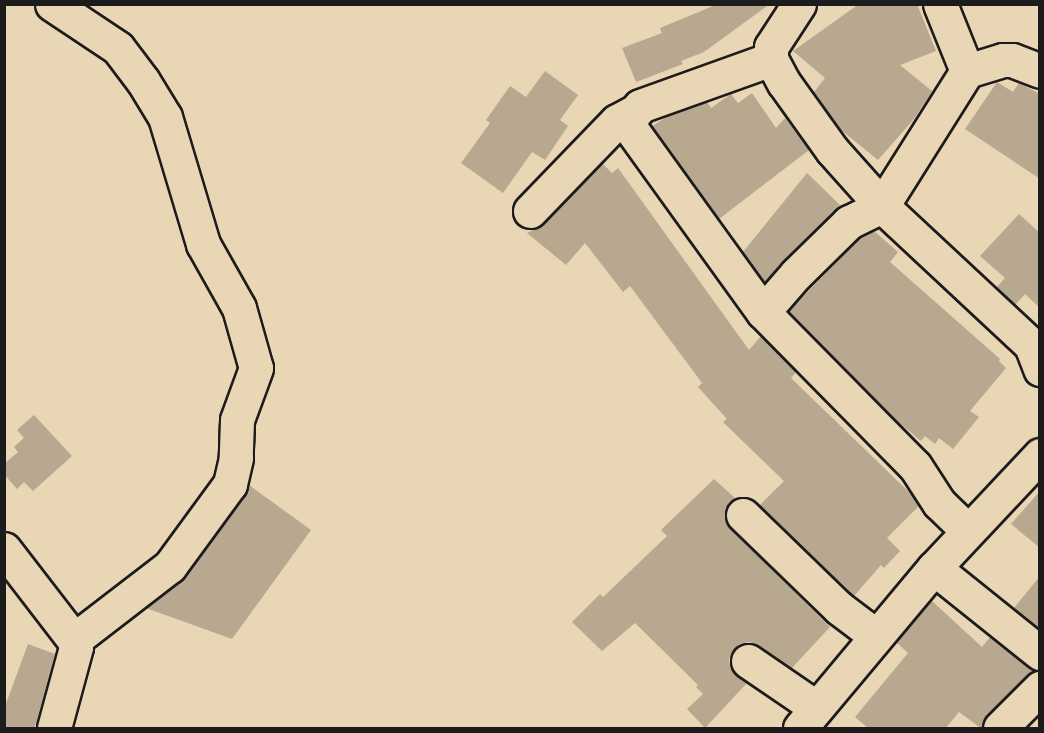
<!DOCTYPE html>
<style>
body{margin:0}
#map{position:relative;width:1044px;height:733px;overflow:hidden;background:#e9d6b4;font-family:Dekko,sans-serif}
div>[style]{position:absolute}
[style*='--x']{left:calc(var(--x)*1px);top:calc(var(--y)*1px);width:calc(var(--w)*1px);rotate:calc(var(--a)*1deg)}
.building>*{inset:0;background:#b7a88f}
.roads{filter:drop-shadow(2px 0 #1c1c1c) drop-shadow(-2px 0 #1c1c1c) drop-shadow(0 2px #1c1c1c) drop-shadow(0 -2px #1c1c1c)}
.minor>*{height:33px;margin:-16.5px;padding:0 16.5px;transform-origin:16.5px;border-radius:16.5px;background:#e9d6b4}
span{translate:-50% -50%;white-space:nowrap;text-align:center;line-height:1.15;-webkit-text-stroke:6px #e9d6b4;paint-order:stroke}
.frame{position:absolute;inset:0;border:6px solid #1c1c1c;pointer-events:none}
</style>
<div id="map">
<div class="building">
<i style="clip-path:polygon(718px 4px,770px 4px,704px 52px,681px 61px,683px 64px,636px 82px,622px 48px,662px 33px,660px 28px)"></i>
<i style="clip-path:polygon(859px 4px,917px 4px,936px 51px,900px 65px,932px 91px,914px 119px,878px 160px,841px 130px,814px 92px,825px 78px,793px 51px)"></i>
<i style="clip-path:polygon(545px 71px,578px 95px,560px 120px,568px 126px,545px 160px,532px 152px,503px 193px,461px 163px,490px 123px,486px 120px,510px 86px,526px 97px)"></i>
<i style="clip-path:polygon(997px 82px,1013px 92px,1019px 83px,1040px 94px,1040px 179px,965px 129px)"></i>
<i style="clip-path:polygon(752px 93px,776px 128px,785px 118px,809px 150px,719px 219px,652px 126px,670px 115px,707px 102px,711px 108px,731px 94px,738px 103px)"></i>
<i style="clip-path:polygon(602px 163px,612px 173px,618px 168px,749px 350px,761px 336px,796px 372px,791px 378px,910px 493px,919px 506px,887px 538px,900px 551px,884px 568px,881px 565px,854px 596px,760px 505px,784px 481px,723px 422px,727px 419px,698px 387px,702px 383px,630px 286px,623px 292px,585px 243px,566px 265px,527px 233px,543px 224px)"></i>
<i style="clip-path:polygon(807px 173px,840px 205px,765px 282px,743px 252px)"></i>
<i style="clip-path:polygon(1019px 214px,1040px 233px,1040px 308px,1025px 294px,1015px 305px,997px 287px,1005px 278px,980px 256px)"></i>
<i style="clip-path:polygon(874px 231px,898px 252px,890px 262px,1000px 359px,999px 361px,1006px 368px,970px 411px,979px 417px,953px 449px,939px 438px,935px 444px,925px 436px,921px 441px,898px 422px,789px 311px,860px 238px)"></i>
<i style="clip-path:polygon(34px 415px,72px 456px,33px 491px,24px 482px,17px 489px,4px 474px,4px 464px,18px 452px,14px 447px,24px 438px,17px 430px)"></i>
<i style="clip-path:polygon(714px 479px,735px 498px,729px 502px,725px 511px,725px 520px,730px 528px,830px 627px,792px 668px,758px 645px,749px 642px,739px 644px,732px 651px,729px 659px,731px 669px,747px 683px,705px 728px,687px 709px,703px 694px,696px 687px,698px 685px,635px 623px,602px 651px,572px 622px,600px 594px,603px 597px,667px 536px,661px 530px)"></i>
<i style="clip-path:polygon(249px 485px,311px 530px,232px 639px,146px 608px,185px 577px,245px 495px)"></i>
<i style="clip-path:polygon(1040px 491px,1040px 548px,1011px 524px)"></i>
<i style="clip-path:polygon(1040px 576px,1040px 629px,1014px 608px)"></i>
<i style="clip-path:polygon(931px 600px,982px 647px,990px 637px,1034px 670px,987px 715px,982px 729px,959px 712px,945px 729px,869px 729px,855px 717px,908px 653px,896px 642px)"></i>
<i style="clip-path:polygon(28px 644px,55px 654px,36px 724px,34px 729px,4px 729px,4px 709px)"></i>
</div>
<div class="roads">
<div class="minor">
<i style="--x:52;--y:4;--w:79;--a:33.7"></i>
<i style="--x:118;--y:48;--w:41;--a:52.9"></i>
<i style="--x:143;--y:81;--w:42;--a:58.6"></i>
<i style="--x:165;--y:117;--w:133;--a:73.3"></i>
<i style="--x:203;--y:244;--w:73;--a:60.6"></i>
<i style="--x:239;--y:308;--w:62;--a:74.2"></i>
<i style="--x:256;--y:368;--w:55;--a:110.1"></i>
<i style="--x:237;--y:420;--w:38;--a:92"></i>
<i style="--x:236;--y:458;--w:27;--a:103"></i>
<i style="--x:230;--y:484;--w:102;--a:126.2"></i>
<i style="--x:170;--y:566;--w:121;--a:142.4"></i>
<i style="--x:799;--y:4;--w:51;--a:123.1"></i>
<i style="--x:771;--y:47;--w:12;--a:90"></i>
<i style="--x:771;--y:59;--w:27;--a:62"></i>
<i style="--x:784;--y:83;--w:82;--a:54.4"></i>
<i style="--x:832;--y:150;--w:75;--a:48.2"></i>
<i style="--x:882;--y:206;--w:37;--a:154"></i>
<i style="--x:849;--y:222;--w:74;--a:135.5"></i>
<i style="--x:796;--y:274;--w:50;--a:131"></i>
<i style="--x:763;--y:312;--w:216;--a:45.4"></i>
<i style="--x:915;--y:466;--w:44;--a:57"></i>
<i style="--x:939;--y:503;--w:40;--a:44"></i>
<i style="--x:940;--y:4;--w:72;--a:68.1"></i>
<i style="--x:967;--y:71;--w:160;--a:122.2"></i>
<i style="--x:882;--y:206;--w:204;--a:43"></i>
<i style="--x:1031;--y:345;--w:26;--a:69"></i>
<i style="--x:967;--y:71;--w:38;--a:-17"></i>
<i style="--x:1003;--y:60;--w:9;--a:0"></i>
<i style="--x:1012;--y:60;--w:30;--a:21"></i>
<i style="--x:530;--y:211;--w:125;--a:-46"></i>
<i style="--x:617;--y:121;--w:19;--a:-28"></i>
<i style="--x:763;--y:312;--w:229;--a:-125.8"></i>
<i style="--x:629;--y:126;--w:7;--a:-82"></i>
<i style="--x:630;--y:119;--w:16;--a:-52"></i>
<i style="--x:640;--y:106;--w:139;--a:-19.7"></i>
<i style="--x:743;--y:515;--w:134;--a:44.1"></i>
<i style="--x:839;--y:608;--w:46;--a:37.1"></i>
<i style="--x:4;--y:549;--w:115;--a:52.4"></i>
<i style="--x:74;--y:640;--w:7;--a:74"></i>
<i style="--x:76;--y:647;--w:84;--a:105.2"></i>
<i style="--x:934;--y:568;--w:136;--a:38.7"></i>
<i style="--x:748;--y:661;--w:83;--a:34.3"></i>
<i style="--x:800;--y:728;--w:209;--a:-50.1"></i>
<i style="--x:934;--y:568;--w:155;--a:-46.8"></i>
<i style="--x:1000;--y:728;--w:57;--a:-45"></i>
</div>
</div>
<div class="frame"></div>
</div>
